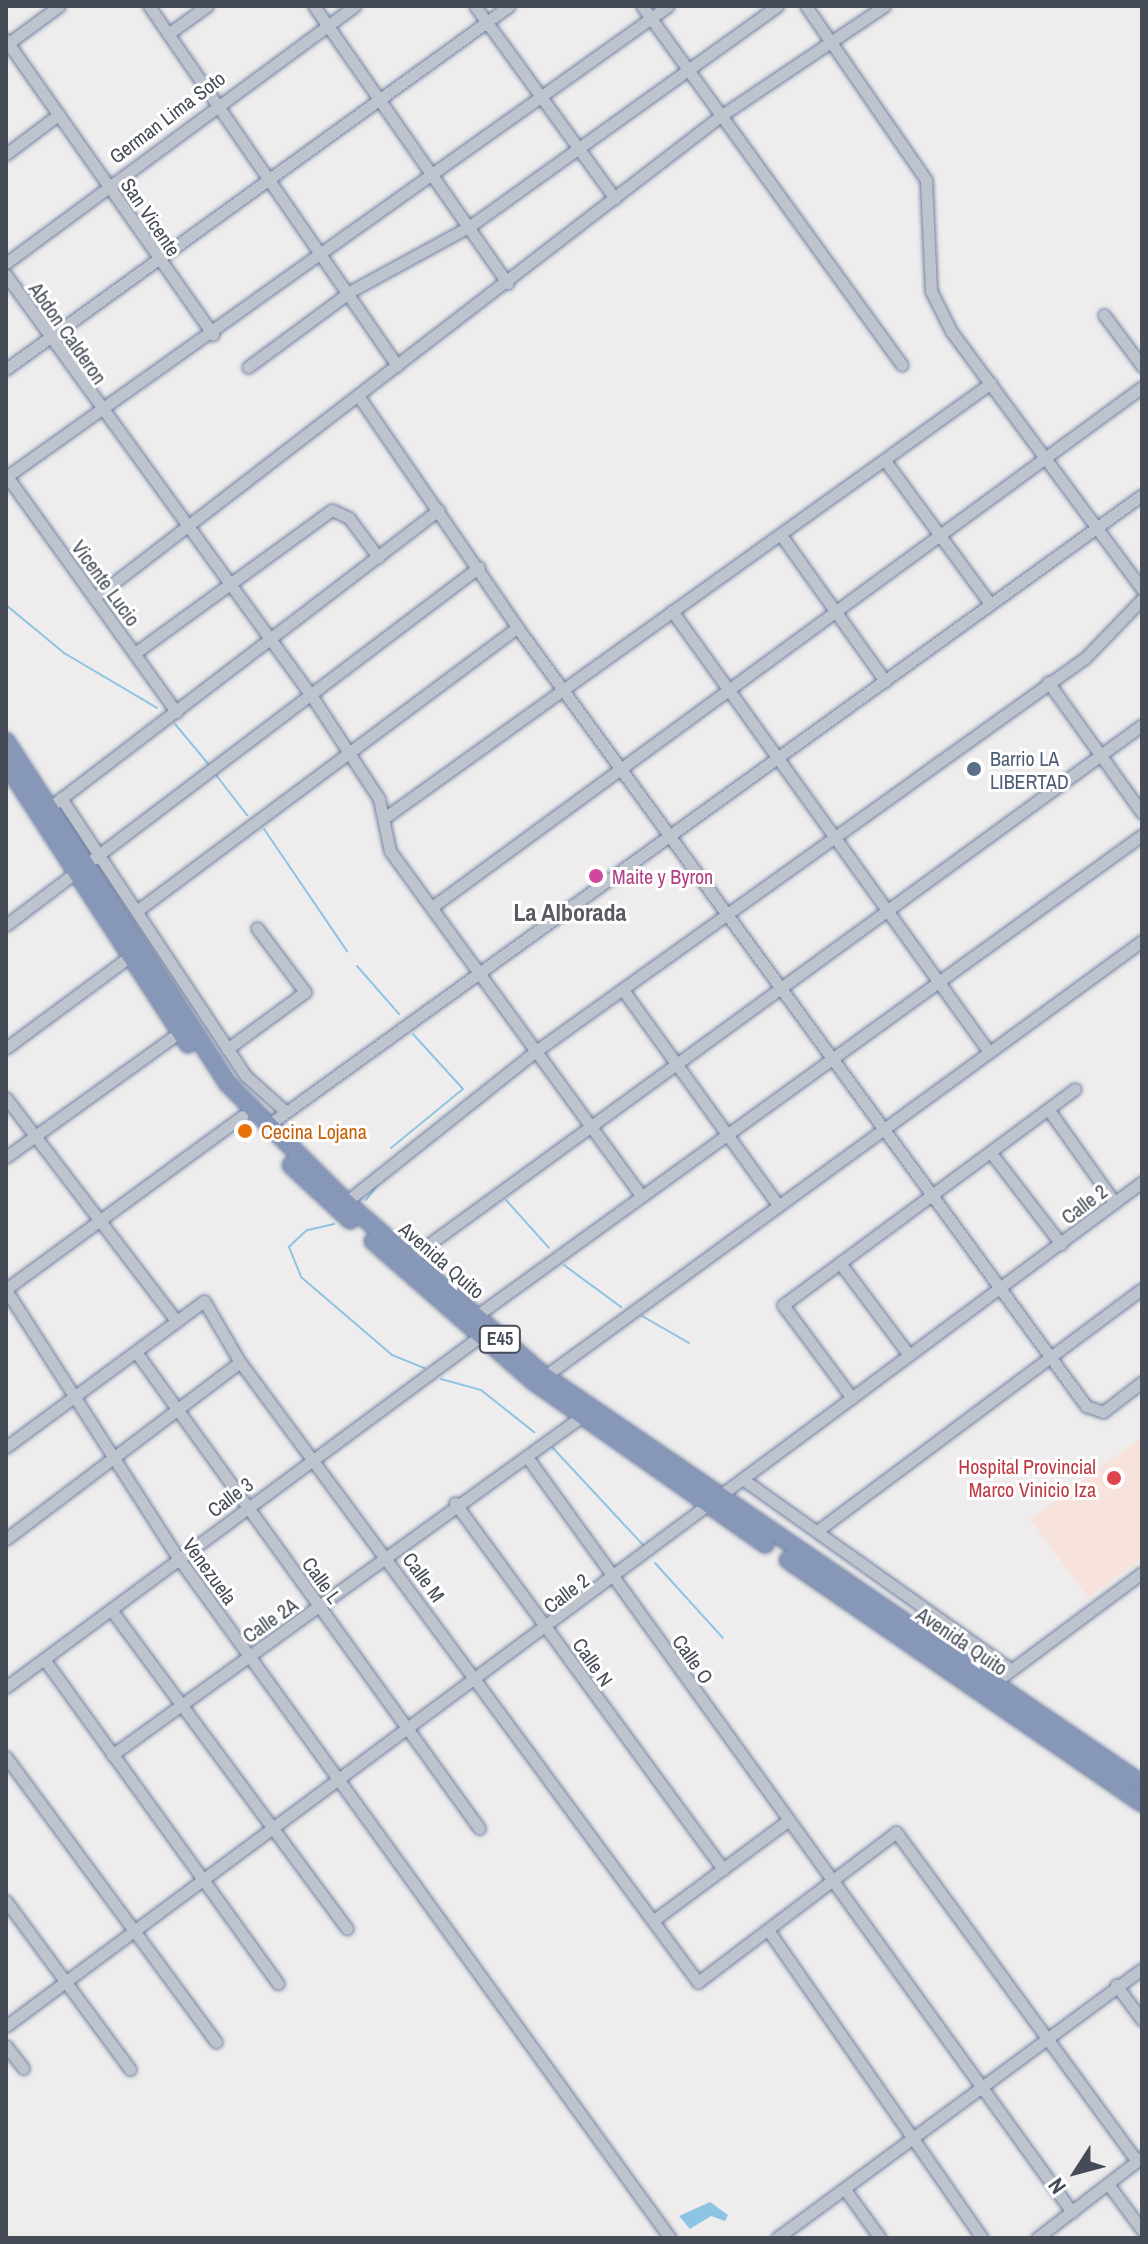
<!DOCTYPE html>
<style>
body{margin:0}
#map{position:relative;width:1148px;height:2244px;overflow:hidden;background:#eeecec;font-family:"Archivo Narrow",sans-serif}
div>[style]{position:absolute}
.medical>*{inset:0;background:#f8e3dc}
.water>*{inset:0;background:#8dc4e3}
.stream>*{height:2px;margin:-1px;padding:0 1px;transform-origin:1px;border-radius:1px;background:#8dc4e3}
.roads{filter:drop-shadow(0 0 2px #7282a3) drop-shadow(0 0 2px #7282a3)}
.minor>*{height:11px;margin:-5.5px;padding:0 5.5px;transform-origin:5.5px;border-radius:5.5px;background:#bec4cd}
.highway>*{height:16px;margin:-8px;padding:0 8px;transform-origin:8px;border-radius:8px;background:#8797b7}
.dots>*{width:22px;height:22px;translate:-50% -50%;box-sizing:border-box;border:4px solid #fff;border-radius:50%}
span{translate:-50% -50%;white-space:nowrap;text-align:center;line-height:1.15;-webkit-text-stroke:6px #fff;paint-order:stroke}
.shield-label span{padding:2px 6px;background:#fff;border:2px solid;border-radius:6px;-webkit-text-stroke-width:0}
.shield-label{font-size:18px;color:#464c57;font-weight:700}
.street-label{font-size:20px;color:#464c57}
.service-label{font-size:20px;color:#4e5e75}
.left{translate:0 -50%;text-align:left}
.hotel-label{font-size:20px;color:#b23c85}
.food-label{font-size:20px;color:#c56008}
.health-label{font-size:20px;color:#be3a42}
.right{translate:-100% -50%;text-align:right}
.quarter-label{font-size:24px;color:#595b60;font-weight:700}
.frame{position:absolute;inset:0;border:8px solid #464c57;pointer-events:none}
.north{position:absolute;left:1036px;top:2132px;width:80px;height:80px;-webkit-text-stroke:6px #fff;paint-order:stroke;rotate:234deg;font-size:22px;font-weight:700;line-height:32px;text-align:center;color:#464c57}
.north::after{content:'';display:block;margin:auto;width:28px;height:36px;background:#464c57;clip-path:polygon(50% 0,100% 100%,50% 72%,0 100%)}
</style>
<div id="map">
<div class="medical">
<div style="clip-path:polygon(1142px 1437px,1142px 1559px,1088px 1598px,1030px 1519px)"></div>
</div>
<div class="water">
<div style="clip-path:polygon(710px 2202px,728px 2215px,725px 2221px,711px 2216px,690px 2229px,679px 2216px)"></div>
</div>
<div class="stream">
<div style="left:6px;top:605px;width:75px;rotate:39.6deg"></div>
<div style="left:64px;top:653px;width:108px;rotate:30.6deg"></div>
<div style="left:175px;top:724px;width:55px;rotate:50.2deg"></div>
<div style="left:216px;top:775px;width:51px;rotate:52.2deg"></div>
<div style="left:264px;top:829px;width:148px;rotate:55.8deg"></div>
<div style="left:357px;top:966px;width:64px;rotate:48.8deg"></div>
<div style="left:391px;top:1148px;width:93px;rotate:-39.3deg"></div>
<div style="left:463px;top:1089px;width:74px;rotate:-132.3deg"></div>
<div style="left:366px;top:1200px;width:24px;rotate:-54deg"></div>
<div style="left:506px;top:1200px;width:64px;rotate:48.1deg"></div>
<div style="left:334px;top:1224px;width:28px;rotate:167deg"></div>
<div style="left:307px;top:1230px;width:25px;rotate:137deg"></div>
<div style="left:289px;top:1247px;width:32px;rotate:68deg"></div>
<div style="left:301px;top:1277px;width:120px;rotate:40.6deg"></div>
<div style="left:392px;top:1355px;width:35px;rotate:22deg"></div>
<div style="left:564px;top:1265px;width:71px;rotate:36.4deg"></div>
<div style="left:642px;top:1316px;width:54px;rotate:29.9deg"></div>
<div style="left:441px;top:1379px;width:41px;rotate:15.4deg"></div>
<div style="left:481px;top:1390px;width:68px;rotate:38.4deg"></div>
<div style="left:552px;top:1447px;width:135px;rotate:47.1deg"></div>
<div style="left:655px;top:1563px;width:101px;rotate:47.8deg"></div>
</div>
<div class="roads">
<div class="minor">
<div style="left:149px;top:6px;width:437px;rotate:55.4deg"></div>
<div style="left:314px;top:6px;width:338px;rotate:55.1deg"></div>
<div style="left:475px;top:6px;width:238px;rotate:54deg"></div>
<div style="left:642px;top:6px;width:443px;rotate:54.1deg"></div>
<div style="left:806px;top:6px;width:211px;rotate:55.4deg"></div>
<div style="left:926px;top:180px;width:111px;rotate:87.4deg"></div>
<div style="left:931px;top:291px;width:45px;rotate:63.4deg"></div>
<div style="left:951px;top:331px;width:321px;rotate:53.5deg"></div>
<div style="left:168px;top:34px;width:48px;rotate:-35.7deg"></div>
<div style="left:6px;top:40px;width:360px;rotate:54.9deg"></div>
<div style="left:6px;top:45px;width:66px;rotate:-36.3deg"></div>
<div style="left:6px;top:154px;width:66px;rotate:-37deg"></div>
<div style="left:6px;top:263px;width:433px;rotate:-36.4deg"></div>
<div style="left:6px;top:275px;width:523px;rotate:54.03deg"></div>
<div style="left:313px;top:698px;width:121px;rotate:56.8deg"></div>
<div style="left:379px;top:799px;width:53px;rotate:78.1deg"></div>
<div style="left:390px;top:851px;width:426px;rotate:53.9deg"></div>
<div style="left:1104px;top:315px;width:64px;rotate:53.3deg"></div>
<div style="left:248px;top:367px;width:128px;rotate:-36.4deg"></div>
<div style="left:351px;top:291px;width:136px;rotate:-28.6deg"></div>
<div style="left:470px;top:226px;width:378px;rotate:-35.6deg"></div>
<div style="left:6px;top:369px;width:620px;rotate:-35.82deg"></div>
<div style="left:359px;top:397px;width:279px;rotate:55.5deg"></div>
<div style="left:517px;top:627px;width:965px;rotate:53.85deg"></div>
<div style="left:1086px;top:1406px;width:18px;rotate:19deg"></div>
<div style="left:1103px;top:1412px;width:49px;rotate:-37.6deg"></div>
<div style="left:886px;top:462px;width:174px;rotate:53.7deg"></div>
<div style="left:6px;top:475px;width:292px;rotate:54.3deg"></div>
<div style="left:6px;top:477px;width:812px;rotate:-35.43deg"></div>
<div style="left:783px;top:538px;width:176px;rotate:54.5deg"></div>
<div style="left:94px;top:598px;width:789px;rotate:-37.58deg"></div>
<div style="left:719px;top:117px;width:199px;rotate:-33.9deg"></div>
<div style="left:672px;top:611px;width:543px;rotate:54.29deg"></div>
<div style="left:135px;top:653px;width:243px;rotate:-36deg"></div>
<div style="left:332px;top:510px;width:19px;rotate:25deg"></div>
<div style="left:349px;top:518px;width:49px;rotate:53.4deg"></div>
<div style="left:1048px;top:682px;width:161px;rotate:54.3deg"></div>
<div style="left:61px;top:798px;width:333px;rotate:56.4deg"></div>
<div style="left:245px;top:1075px;width:55px;rotate:42.1deg"></div>
<div style="left:50px;top:807px;width:489px;rotate:-37.4deg"></div>
<div style="left:387px;top:816px;width:743px;rotate:-35.64deg"></div>
<div style="left:432px;top:907px;width:880px;rotate:-36.22deg"></div>
<div style="left:138px;top:910px;width:473px;rotate:-36.7deg"></div>
<div style="left:6px;top:925px;width:593px;rotate:-37.12deg"></div>
<div style="left:623px;top:990px;width:266px;rotate:54.2deg"></div>
<div style="left:6px;top:1048px;width:153px;rotate:-36.5deg"></div>
<div style="left:227px;top:1049px;width:97px;rotate:-36.2deg"></div>
<div style="left:305px;top:992px;width:80px;rotate:-126.9deg"></div>
<div style="left:6px;top:1098px;width:278px;rotate:52.6deg"></div>
<div style="left:1048px;top:1109px;width:115px;rotate:54.5deg"></div>
<div style="left:267px;top:1126px;width:1079px;rotate:-35.8deg"></div>
<div style="left:991px;top:1153px;width:115px;rotate:52.4deg"></div>
<div style="left:6px;top:1157px;width:214px;rotate:-35.7deg"></div>
<div style="left:346px;top:1202px;width:243px;rotate:-38.5deg"></div>
<div style="left:536px;top:1051px;width:675px;rotate:-35.6deg"></div>
<div style="left:1085px;top:658px;width:82px;rotate:-46deg"></div>
<div style="left:410px;top:1258px;width:905px;rotate:-36.06deg"></div>
<div style="left:840px;top:1263px;width:115px;rotate:53.1deg"></div>
<div style="left:6px;top:1289px;width:293px;rotate:-36.2deg"></div>
<div style="left:6px;top:1290px;width:320px;rotate:57.3deg"></div>
<div style="left:179px;top:1559px;width:838px;rotate:54.13deg"></div>
<div style="left:476px;top:1316px;width:822px;rotate:-35.84deg"></div>
<div style="left:136px;top:1352px;width:587px;rotate:54.22deg"></div>
<div style="left:545px;top:1376px;width:739px;rotate:-36.08deg"></div>
<div style="left:852px;top:1398px;width:116px;rotate:-126.6deg"></div>
<div style="left:783px;top:1305px;width:363px;rotate:-36.5deg"></div>
<div style="left:6px;top:1447px;width:246px;rotate:-36.4deg"></div>
<div style="left:204px;top:1301px;width:71px;rotate:59.5deg"></div>
<div style="left:240px;top:1362px;width:771px;rotate:53.55deg"></div>
<div style="left:698px;top:1982px;width:248px;rotate:-37.1deg"></div>
<div style="left:896px;top:1832px;width:408px;rotate:53.8deg"></div>
<div style="left:527px;top:1457px;width:931px;rotate:54.18deg"></div>
<div style="left:744px;top:1480px;width:326px;rotate:35.4deg"></div>
<div style="left:455px;top:1503px;width:454px;rotate:53.8deg"></div>
<div style="left:817px;top:1531px;width:405px;rotate:-36.7deg"></div>
<div style="left:6px;top:1539px;width:293px;rotate:-37.1deg"></div>
<div style="left:112px;top:1611px;width:395px;rotate:53.5deg"></div>
<div style="left:44px;top:1659px;width:400px;rotate:54.2deg"></div>
<div style="left:991px;top:1685px;width:188px;rotate:-36.6deg"></div>
<div style="left:6px;top:1687px;width:587px;rotate:-36.48deg"></div>
<div style="left:112px;top:1755px;width:578px;rotate:-35.78deg"></div>
<div style="left:6px;top:1757px;width:354px;rotate:53.6deg"></div>
<div style="left:6px;top:1901px;width:209px;rotate:53.6deg"></div>
<div style="left:654px;top:1920px;width:164px;rotate:-36.6deg"></div>
<div style="left:768px;top:1930px;width:375px;rotate:55.2deg"></div>
<div style="left:1116px;top:1985px;width:44px;rotate:53.4deg"></div>
<div style="left:6px;top:2026px;width:1415px;rotate:-36.61deg"></div>
<div style="left:6px;top:2046px;width:28px;rotate:52deg"></div>
<div style="left:1108px;top:2184px;width:57px;rotate:53.5deg"></div>
<div style="left:846px;top:2191px;width:58px;rotate:54.1deg"></div>
<div style="left:777px;top:2238px;width:453px;rotate:-36.4deg"></div>
<div style="left:1037px;top:2238px;width:131px;rotate:-37.6deg"></div>
</div>
<div class="highway">
<div style="left:6px;top:741px;width:407px;rotate:57.1deg"></div>
<div style="left:227px;top:1083px;width:168px;rotate:45deg"></div>
<div style="left:346px;top:1202px;width:264px;rotate:41.2deg"></div>
<div style="left:545px;top:1376px;width:723px;rotate:34.35deg"></div>
<div style="left:6px;top:764px;width:334px;rotate:57deg"></div>
<div style="left:291px;top:1165px;width:81px;rotate:43deg"></div>
<div style="left:373px;top:1241px;width:213px;rotate:41.2deg"></div>
<div style="left:533px;top:1381px;width:284px;rotate:35.1deg"></div>
<div style="left:788px;top:1560px;width:429px;rotate:34.5deg"></div>
</div>
</div>
<div class="dots">
<div style="left:974px;top:769px;background:#5c6f8a"></div>
<div style="left:596px;top:876px;background:#d1479c"></div>
<div style="left:245px;top:1131px;background:#e8710a"></div>
<div style="left:1114px;top:1478px;background:#e0444e"></div>
</div>
<div class="shield-label">
<span style="left:500px;top:1339px">E45</span>
</div>
<div class="street-label">
<span style="left:167px;top:117px;rotate:-37deg">German Lima Soto</span>
<span style="left:151px;top:217px;rotate:56deg">San Vicente</span>
<span style="left:68px;top:333px;rotate:55deg">Abdon Calderon</span>
<span style="left:106px;top:583px;rotate:54deg">Vicente Lucio</span>
<span style="left:1084px;top:1204px;rotate:-37deg">Calle 2</span>
<span style="left:442px;top:1260px;rotate:41deg">Avenida Quito</span>
<span style="left:230px;top:1497px;rotate:-37deg">Calle 3</span>
<span style="left:210px;top:1571px;rotate:54deg">Venezuela</span>
<span style="left:424px;top:1577px;rotate:54deg">Calle M</span>
<span style="left:322px;top:1580px;rotate:54deg">Calle L</span>
<span style="left:566px;top:1593px;rotate:-37deg">Calle 2</span>
<span style="left:270px;top:1620px;rotate:-35deg">Calle 2A</span>
<span style="left:962px;top:1641px;rotate:34deg">Avenida Quito</span>
<span style="left:693px;top:1659px;rotate:55deg">Calle O</span>
<span style="left:593px;top:1662px;rotate:55deg">Calle N</span>
</div>
<div class="service-label">
<span class="left" style="left:990px;top:770px">Barrio LA<br>LIBERTAD</span>
</div>
<div class="hotel-label">
<span class="left" style="left:612px;top:876px">Maite y Byron</span>
</div>
<div class="food-label">
<span class="left" style="left:261px;top:1131px">Cecina Lojana</span>
</div>
<div class="health-label">
<span class="right" style="left:1096px;top:1478px">Hospital Provincial<br>Marco Vinicio Iza</span>
</div>
<div class="quarter-label">
<span style="left:570px;top:913px">La Alborada</span>
</div>
<div class="frame"></div>
<div class="north">N</div>
</div>
